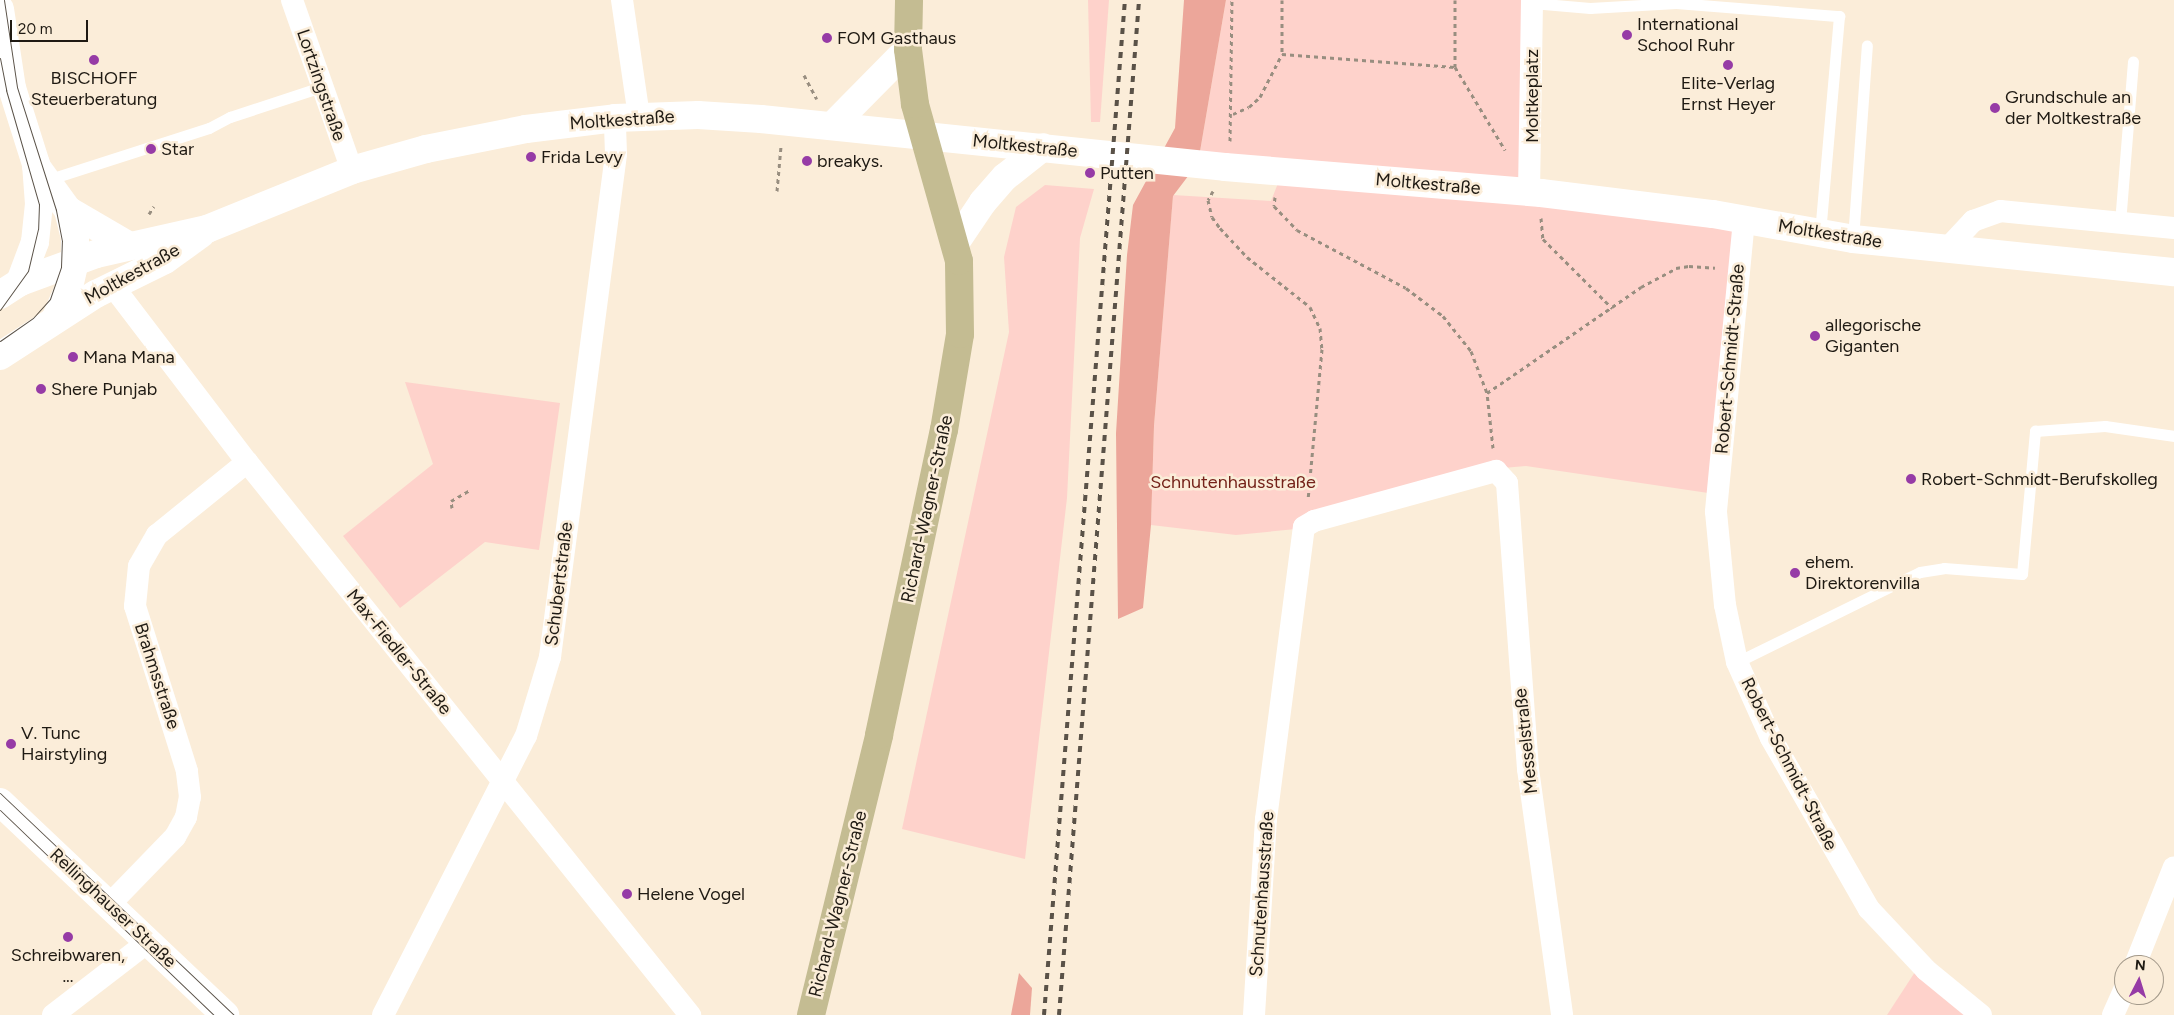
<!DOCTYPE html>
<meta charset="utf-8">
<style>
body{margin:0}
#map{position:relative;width:2174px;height:1015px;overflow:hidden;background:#fbedd9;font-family:Figtree,sans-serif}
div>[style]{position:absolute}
.green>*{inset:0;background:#fed2cb}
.forest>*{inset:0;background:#eca69a}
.path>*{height:3px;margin-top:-1.5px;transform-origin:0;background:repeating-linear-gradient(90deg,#988e80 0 4px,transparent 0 8px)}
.lane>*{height:11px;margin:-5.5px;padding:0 5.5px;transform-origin:5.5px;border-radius:5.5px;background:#fff}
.street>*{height:22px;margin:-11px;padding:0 11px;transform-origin:11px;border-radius:11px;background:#fff}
.secondary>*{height:28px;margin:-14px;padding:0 14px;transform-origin:14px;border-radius:14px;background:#fff}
.primary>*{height:28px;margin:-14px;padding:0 14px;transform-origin:14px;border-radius:14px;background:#c4bc92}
.tram>*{height:1px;margin:-0.5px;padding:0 0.5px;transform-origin:0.5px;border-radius:0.5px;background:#5a5248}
.rail>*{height:4px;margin-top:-2px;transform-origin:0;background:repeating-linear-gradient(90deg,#5a5248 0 6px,transparent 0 12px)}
.dots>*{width:14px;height:14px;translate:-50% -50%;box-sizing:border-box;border:2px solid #fbedd9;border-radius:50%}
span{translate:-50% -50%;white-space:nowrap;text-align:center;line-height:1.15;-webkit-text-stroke:5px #fbedd9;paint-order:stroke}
.poi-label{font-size:18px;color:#1f1a13}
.left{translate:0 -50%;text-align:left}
.street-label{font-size:18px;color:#1f1a13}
.park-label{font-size:18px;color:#75231a}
.north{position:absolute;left:2114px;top:955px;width:50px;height:50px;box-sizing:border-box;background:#fbedd9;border:1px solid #a3998a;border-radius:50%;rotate:5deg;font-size:14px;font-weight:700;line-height:20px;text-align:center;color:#1f1a13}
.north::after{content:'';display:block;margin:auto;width:18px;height:22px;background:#963ba6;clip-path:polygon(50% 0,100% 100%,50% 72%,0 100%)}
.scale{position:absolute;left:10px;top:20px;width:78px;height:22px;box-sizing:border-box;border:2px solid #1f1a13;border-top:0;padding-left:6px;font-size:15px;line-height:18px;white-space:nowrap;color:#1f1a13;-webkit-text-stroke:4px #fbedd9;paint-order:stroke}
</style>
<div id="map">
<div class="green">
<div style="clip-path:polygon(1088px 0,1109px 0,1100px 122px,1091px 122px)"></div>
<div style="clip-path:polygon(1226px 0,1526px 0,1528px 191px,1198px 163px)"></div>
<div style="clip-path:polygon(1282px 173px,1742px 222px,1715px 494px,1526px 466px,1491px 469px,1296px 529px,1236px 535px,1151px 525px,1154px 426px,1173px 195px,1271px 201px)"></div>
<div style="clip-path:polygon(1045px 185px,1094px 189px,1080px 238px,1067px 498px,1025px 859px,902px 829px,1009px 332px,1004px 257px,1016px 207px)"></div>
<div style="clip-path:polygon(405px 382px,560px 403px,539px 550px,485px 542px,400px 608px,343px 536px,433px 464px)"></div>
<div style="clip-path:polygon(1915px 972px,1966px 1015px,1887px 1015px)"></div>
</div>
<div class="forest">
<div style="clip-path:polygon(1184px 0,1226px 0,1198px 163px,1173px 196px,1154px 426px,1151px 525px,1143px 608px,1118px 619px,1116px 433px,1127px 255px,1133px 205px,1175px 128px)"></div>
<div style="clip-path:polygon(1019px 973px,1032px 988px,1030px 1015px,1011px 1015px)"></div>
</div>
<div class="path">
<div style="left:1282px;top:0;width:54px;rotate:90deg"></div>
<div style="left:1455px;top:0;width:67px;rotate:90deg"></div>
<div style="left:804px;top:75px;width:27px;rotate:62deg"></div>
<div style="left:1233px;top:114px;width:17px;rotate:-24deg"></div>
<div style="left:1249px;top:107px;width:15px;rotate:-42deg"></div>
<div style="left:1260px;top:97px;width:48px;rotate:-62.9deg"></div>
<div style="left:1282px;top:54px;width:173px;rotate:4.3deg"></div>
<div style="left:1455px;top:67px;width:97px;rotate:58.9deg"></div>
<div style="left:1230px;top:141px;width:141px;rotate:-89.2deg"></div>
<div style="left:777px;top:191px;width:45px;rotate:-84.9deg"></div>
<div style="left:1213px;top:191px;width:10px;rotate:119deg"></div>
<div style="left:1208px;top:200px;width:17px;rotate:77deg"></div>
<div style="left:1212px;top:217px;width:14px;rotate:54deg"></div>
<div style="left:1220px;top:228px;width:40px;rotate:47deg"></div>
<div style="left:1247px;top:257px;width:80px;rotate:38.4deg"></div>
<div style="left:1310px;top:307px;width:23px;rotate:65deg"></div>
<div style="left:1320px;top:328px;width:21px;rotate:85deg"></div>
<div style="left:1322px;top:349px;width:151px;rotate:95.3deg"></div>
<div style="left:1275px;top:197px;width:9px;rotate:96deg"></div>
<div style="left:1274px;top:206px;width:33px;rotate:46deg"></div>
<div style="left:1297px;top:230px;width:123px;rotate:28deg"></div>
<div style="left:1406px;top:288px;width:46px;rotate:37.1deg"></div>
<div style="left:1443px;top:316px;width:45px;rotate:51.3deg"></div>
<div style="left:1471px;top:351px;width:45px;rotate:69.1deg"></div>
<div style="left:149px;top:214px;width:9px;rotate:-58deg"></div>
<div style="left:1541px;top:218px;width:21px;rotate:85deg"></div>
<div style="left:1543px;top:239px;width:98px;rotate:45deg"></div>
<div style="left:1493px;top:448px;width:55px;rotate:-96.2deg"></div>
<div style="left:1487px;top:393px;width:187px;rotate:-34.5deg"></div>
<div style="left:1641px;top:287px;width:40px;rotate:-28deg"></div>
<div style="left:1676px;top:268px;width:13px;rotate:-9deg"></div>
<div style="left:1689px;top:266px;width:26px;rotate:4deg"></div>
<div style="left:452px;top:508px;width:7px;rotate:-98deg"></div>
<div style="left:451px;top:501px;width:22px;rotate:-30deg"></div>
</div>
<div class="lane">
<div style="left:1532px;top:3px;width:58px;rotate:4.9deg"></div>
<div style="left:1590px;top:8px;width:86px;rotate:-3.3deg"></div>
<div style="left:1676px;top:3px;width:164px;rotate:4.6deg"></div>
<div style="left:1839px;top:16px;width:218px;rotate:95deg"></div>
<div style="left:47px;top:180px;width:170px;rotate:-17.8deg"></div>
<div style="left:209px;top:128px;width:24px;rotate:-28deg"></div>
<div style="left:230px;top:117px;width:96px;rotate:-18.2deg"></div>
<div style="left:2120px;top:223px;width:162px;rotate:-85.4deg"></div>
<div style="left:1853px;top:239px;width:194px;rotate:-85.9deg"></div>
<div style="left:1737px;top:662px;width:204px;rotate:-26.2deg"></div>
<div style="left:1920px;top:572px;width:24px;rotate:-9deg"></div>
<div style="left:1944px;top:568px;width:78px;rotate:4.4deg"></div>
<div style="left:2022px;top:574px;width:144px;rotate:-84.8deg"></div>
<div style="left:2035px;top:431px;width:70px;rotate:-4.1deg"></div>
<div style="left:2105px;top:426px;width:70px;rotate:8.2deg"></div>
</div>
<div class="street">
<div style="left:292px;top:0;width:180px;rotate:70.6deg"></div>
<div style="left:622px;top:0;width:117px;rotate:81.7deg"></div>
<div style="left:1529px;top:192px;width:192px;rotate:-89.1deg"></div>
<div style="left:1744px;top:220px;width:293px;rotate:95.5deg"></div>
<div style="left:1716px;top:512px;width:93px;rotate:84.5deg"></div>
<div style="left:1725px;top:605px;width:58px;rotate:78.1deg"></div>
<div style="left:1737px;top:662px;width:83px;rotate:65.9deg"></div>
<div style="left:1771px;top:738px;width:197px;rotate:60.2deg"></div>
<div style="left:1869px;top:909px;width:83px;rotate:46.9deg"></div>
<div style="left:1926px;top:970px;width:71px;rotate:39.3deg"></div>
<div style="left:1946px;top:250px;width:40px;rotate:-47deg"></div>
<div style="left:1973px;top:221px;width:29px;rotate:-20deg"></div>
<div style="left:2000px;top:211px;width:175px;rotate:5.6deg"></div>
<div style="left:112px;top:285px;width:223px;rotate:52.7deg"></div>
<div style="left:247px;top:462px;width:709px;rotate:51.3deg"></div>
<div style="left:109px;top:905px;width:95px;rotate:-45.9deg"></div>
<div style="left:175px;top:837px;width:23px;rotate:-61deg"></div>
<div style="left:186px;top:817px;width:20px;rotate:-79deg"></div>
<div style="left:190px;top:797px;width:26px;rotate:-97deg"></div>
<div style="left:187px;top:771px;width:173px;rotate:-107.5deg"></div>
<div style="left:135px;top:606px;width:40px;rotate:-84.3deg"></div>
<div style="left:139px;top:566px;width:36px;rotate:-60deg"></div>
<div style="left:157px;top:535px;width:116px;rotate:-39deg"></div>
<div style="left:2135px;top:965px;width:105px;rotate:-68.3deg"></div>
<div style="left:53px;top:1015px;width:121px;rotate:-37.6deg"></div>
<div style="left:383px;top:1015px;width:314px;rotate:-62.9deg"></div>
<div style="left:526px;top:736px;width:83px;rotate:-73.1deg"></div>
<div style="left:550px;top:657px;width:507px;rotate:-82.52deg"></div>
<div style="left:616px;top:154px;width:36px;rotate:-92deg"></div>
<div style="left:1254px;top:1015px;width:196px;rotate:-86.5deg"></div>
<div style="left:1266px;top:819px;width:294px;rotate:-82.6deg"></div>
<div style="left:1304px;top:527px;width:12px;rotate:-31deg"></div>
<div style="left:1314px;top:521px;width:189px;rotate:-15.4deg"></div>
<div style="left:1496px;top:471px;width:16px;rotate:47deg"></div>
<div style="left:1507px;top:483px;width:287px;rotate:85.8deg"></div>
<div style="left:1528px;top:769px;width:248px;rotate:82.1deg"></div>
<div style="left:2113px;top:1015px;width:27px;rotate:-66deg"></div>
</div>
<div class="secondary">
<div style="left:0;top:9px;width:80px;rotate:81.4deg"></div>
<div style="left:12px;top:88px;width:80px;rotate:72.5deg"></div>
<div style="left:36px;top:164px;width:40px;rotate:85.7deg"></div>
<div style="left:39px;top:204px;width:38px;rotate:96deg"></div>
<div style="left:35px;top:242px;width:43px;rotate:110.6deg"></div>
<div style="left:832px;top:126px;width:108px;rotate:-45.4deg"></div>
<div style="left:36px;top:166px;width:54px;rotate:54deg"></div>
<div style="left:68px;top:210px;width:29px;rotate:76deg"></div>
<div style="left:75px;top:238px;width:23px;rotate:90deg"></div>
<div style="left:75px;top:261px;width:28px;rotate:103deg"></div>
<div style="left:69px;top:288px;width:32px;rotate:114deg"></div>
<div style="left:68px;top:210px;width:69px;rotate:30.3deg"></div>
<div style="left:956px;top:242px;width:48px;rotate:-56deg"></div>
<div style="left:983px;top:202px;width:33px;rotate:-49deg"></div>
<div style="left:1005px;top:177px;width:48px;rotate:-38.3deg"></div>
<div style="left:0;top:295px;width:24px;rotate:-33deg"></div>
<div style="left:20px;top:282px;width:81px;rotate:-20.2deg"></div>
<div style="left:96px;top:254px;width:114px;rotate:-12.7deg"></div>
<div style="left:207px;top:229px;width:157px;rotate:-22.1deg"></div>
<div style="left:352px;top:170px;width:77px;rotate:-15.8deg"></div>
<div style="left:426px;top:149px;width:102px;rotate:-11.3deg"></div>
<div style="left:526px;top:129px;width:90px;rotate:-7deg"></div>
<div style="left:615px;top:118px;width:83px;rotate:-2.1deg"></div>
<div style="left:698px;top:115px;width:63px;rotate:3.6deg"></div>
<div style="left:761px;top:119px;width:466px;rotate:5.9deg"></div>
<div style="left:1225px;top:167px;width:317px;rotate:4.7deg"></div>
<div style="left:1541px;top:193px;width:173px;rotate:7deg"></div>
<div style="left:1713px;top:214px;width:142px;rotate:10.1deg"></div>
<div style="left:1853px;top:239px;width:323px;rotate:5.9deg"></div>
<div style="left:0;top:356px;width:114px;rotate:-32.9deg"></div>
<div style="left:96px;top:294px;width:77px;rotate:-26.2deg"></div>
<div style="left:165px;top:260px;width:44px;rotate:-35.8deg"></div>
<div style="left:0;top:802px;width:310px;rotate:43.4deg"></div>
</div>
<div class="primary">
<div style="left:811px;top:1015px;width:288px;rotate:-76.3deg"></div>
<div style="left:879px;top:735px;width:312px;rotate:-78deg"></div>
<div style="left:944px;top:430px;width:97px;rotate:-80.5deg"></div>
<div style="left:960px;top:334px;width:73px;rotate:-90.8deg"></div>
<div style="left:959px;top:261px;width:163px;rotate:-105.7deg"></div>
<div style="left:915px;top:104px;width:55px;rotate:-97.3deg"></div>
<div style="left:908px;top:49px;width:49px;rotate:-88.8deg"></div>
</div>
<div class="tram">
<div style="left:0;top:58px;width:33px;rotate:79deg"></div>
<div style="left:6px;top:90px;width:119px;rotate:73.9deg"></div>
<div style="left:39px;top:204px;width:25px;rotate:92deg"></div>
<div style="left:38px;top:229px;width:43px;rotate:103.4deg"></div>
<div style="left:28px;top:271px;width:48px;rotate:125.7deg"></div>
<div style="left:0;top:341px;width:40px;rotate:-34.9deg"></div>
<div style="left:33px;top:318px;width:25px;rotate:-48deg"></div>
<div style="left:50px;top:299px;width:34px;rotate:-71deg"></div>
<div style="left:61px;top:267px;width:26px;rotate:-88deg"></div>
<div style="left:62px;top:241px;width:32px;rotate:-101deg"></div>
<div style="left:56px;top:210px;width:129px;rotate:-107.6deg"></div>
<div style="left:17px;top:87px;width:88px;rotate:-98.5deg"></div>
<div style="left:0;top:793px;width:323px;rotate:43.5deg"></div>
<div style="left:0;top:810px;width:296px;rotate:43.8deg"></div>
</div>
<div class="rail">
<div style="left:1044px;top:1015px;width:1018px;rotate:-85.44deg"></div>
<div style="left:1059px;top:1015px;width:1018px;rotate:-85.49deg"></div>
</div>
<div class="dots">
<div style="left:1627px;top:35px;background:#963ba6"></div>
<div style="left:827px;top:38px;background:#963ba6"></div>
<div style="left:94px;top:60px;background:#963ba6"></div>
<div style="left:1728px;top:65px;background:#963ba6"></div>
<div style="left:1995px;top:108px;background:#963ba6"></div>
<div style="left:151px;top:149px;background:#963ba6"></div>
<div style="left:531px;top:157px;background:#963ba6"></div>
<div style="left:807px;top:161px;background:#963ba6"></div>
<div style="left:1090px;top:173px;background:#963ba6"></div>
<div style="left:1815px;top:336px;background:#963ba6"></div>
<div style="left:73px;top:357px;background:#963ba6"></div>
<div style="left:41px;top:389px;background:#963ba6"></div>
<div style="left:1911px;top:479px;background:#963ba6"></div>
<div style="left:1795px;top:573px;background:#963ba6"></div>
<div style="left:11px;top:744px;background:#963ba6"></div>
<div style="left:627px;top:894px;background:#963ba6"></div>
<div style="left:68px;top:937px;background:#963ba6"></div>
</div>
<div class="poi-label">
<span class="left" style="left:1637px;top:35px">International<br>School Ruhr</span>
<span class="left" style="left:837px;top:38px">FOM Gasthaus</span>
<span style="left:94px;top:89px">BISCHOFF<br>Steuerberatung</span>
<span style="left:1728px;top:94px">Elite-Verlag<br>Ernst Heyer</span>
<span class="left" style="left:2005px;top:108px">Grundschule an<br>der Moltkestraße</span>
<span class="left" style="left:161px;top:149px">Star</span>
<span class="left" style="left:541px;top:157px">Frida Levy</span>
<span class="left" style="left:817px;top:161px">breakys.</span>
<span class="left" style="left:1100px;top:173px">Putten</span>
<span class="left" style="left:1825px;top:336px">allegorische<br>Giganten</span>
<span class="left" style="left:83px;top:357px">Mana Mana</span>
<span class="left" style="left:51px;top:389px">Shere Punjab</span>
<span class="left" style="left:1921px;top:479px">Robert-Schmidt-Berufskolleg</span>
<span class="left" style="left:1805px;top:573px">ehem.<br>Direktorenvilla</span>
<span class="left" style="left:21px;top:744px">V. Tunc<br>Hairstyling</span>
<span class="left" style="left:637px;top:894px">Helene Vogel</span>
<span style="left:68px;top:966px">Schreibwaren,<br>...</span>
</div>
<div class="street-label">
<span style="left:321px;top:85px;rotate:71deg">Lortzingstraße</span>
<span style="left:1532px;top:96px;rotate:-90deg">Moltkeplatz</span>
<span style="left:622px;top:120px;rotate:-4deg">Moltkestraße</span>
<span style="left:1025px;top:146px;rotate:6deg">Moltkestraße</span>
<span style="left:1428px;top:184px;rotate:5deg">Moltkestraße</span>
<span style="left:1830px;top:234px;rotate:9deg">Moltkestraße</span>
<span style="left:132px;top:274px;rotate:-29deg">Moltkestraße</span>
<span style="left:1730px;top:359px;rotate:-85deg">Robert-Schmidt-Straße</span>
<span style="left:927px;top:509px;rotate:-78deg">Richard-Wagner-Straße</span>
<span style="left:559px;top:584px;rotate:-83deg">Schubertstraße</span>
<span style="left:399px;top:652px;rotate:51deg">Max-Fiedler-Straße</span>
<span style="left:157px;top:676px;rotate:72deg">Brahmsstraße</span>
<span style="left:1526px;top:741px;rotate:-96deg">Messelstraße</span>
<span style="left:1789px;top:764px;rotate:63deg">Robert-Schmidt-Straße</span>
<span style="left:1262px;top:894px;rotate:-86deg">Schnutenhausstraße</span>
<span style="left:838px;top:904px;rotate:-76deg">Richard-Wagner-Straße</span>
<span style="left:113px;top:908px;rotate:43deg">Rellinghauser Straße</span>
</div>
<div class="park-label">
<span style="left:1233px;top:482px">Schnutenhausstraße</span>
</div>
<div class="north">N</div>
<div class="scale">20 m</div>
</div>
